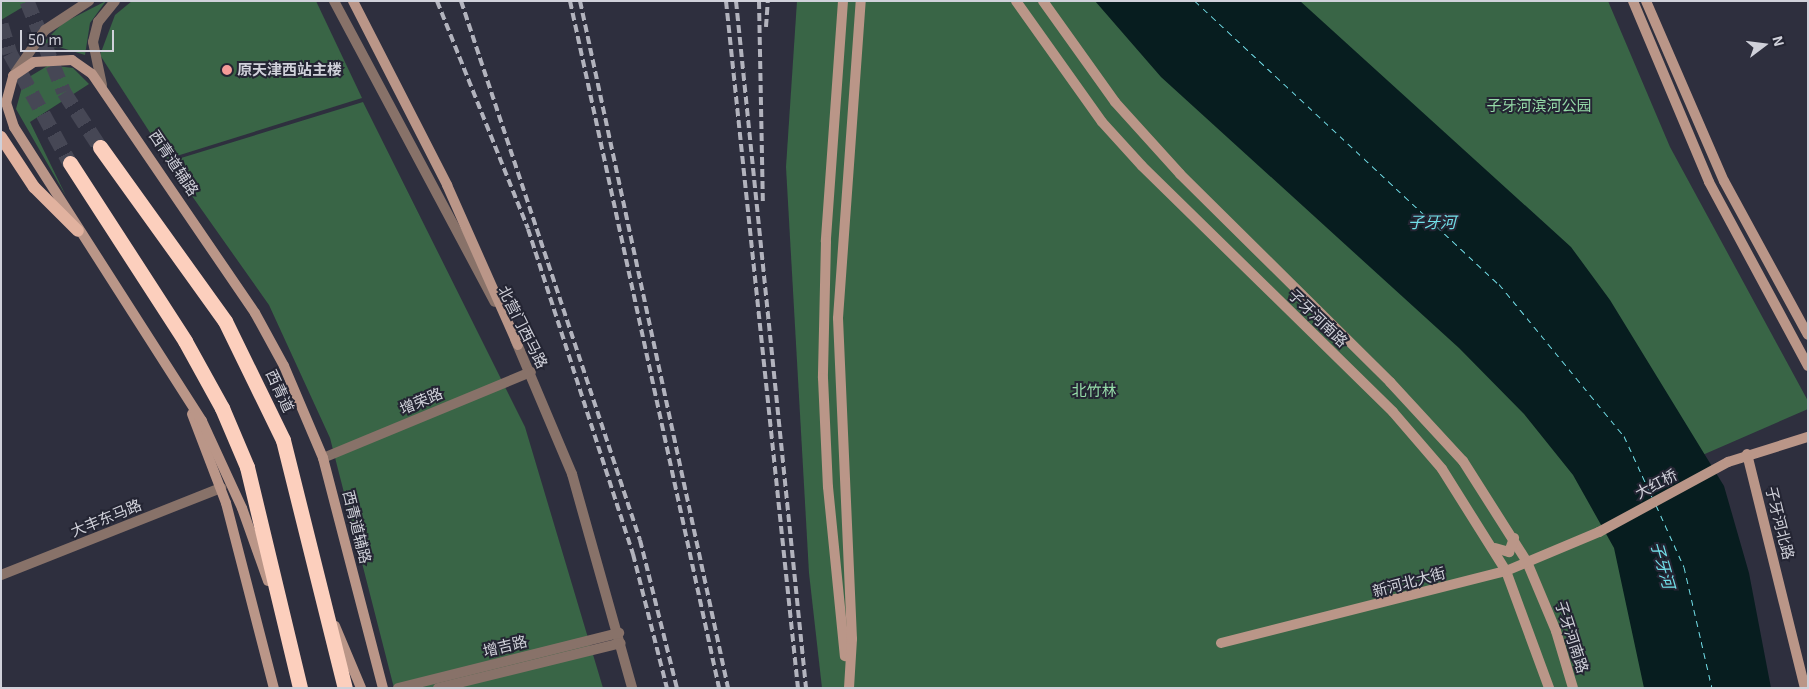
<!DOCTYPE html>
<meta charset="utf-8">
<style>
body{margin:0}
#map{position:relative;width:1809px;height:689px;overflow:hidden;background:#2e2f3e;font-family:"Exo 2","Noto Sans SC",sans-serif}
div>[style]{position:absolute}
.green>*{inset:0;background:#396546}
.water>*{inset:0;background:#071d1f}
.ferry>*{height:1px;margin-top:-0.5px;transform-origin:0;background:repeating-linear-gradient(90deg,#72dfe9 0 6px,transparent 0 11px)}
.highway-tunnel>*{height:15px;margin-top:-7.5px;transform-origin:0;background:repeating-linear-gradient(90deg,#464755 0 15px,transparent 0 23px)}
.street>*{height:10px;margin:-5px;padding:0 5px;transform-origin:5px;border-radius:5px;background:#887269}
.secondary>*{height:10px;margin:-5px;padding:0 5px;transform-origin:5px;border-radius:5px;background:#ba9688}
.primary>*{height:12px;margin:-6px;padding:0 6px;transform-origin:6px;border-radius:6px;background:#e1b29f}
.highway>*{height:15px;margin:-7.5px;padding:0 7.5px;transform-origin:7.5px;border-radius:7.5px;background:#fccfbd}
.rail>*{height:4px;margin-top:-2px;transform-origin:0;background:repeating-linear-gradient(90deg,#b2b3bd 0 8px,transparent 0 12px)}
.secondary-bridge>*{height:10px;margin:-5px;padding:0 5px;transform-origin:5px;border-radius:5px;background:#ba9688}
.dots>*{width:14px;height:14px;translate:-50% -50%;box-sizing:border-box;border:2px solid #242533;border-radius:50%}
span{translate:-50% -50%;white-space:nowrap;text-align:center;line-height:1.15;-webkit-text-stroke:4px #242533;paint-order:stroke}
.poi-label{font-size:15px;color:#d0d1da;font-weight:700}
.left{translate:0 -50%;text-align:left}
.park-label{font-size:15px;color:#95dba8}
.street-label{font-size:15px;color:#d0d1da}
.water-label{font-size:16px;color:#72dfe9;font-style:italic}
.frame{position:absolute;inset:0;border:2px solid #d0d1da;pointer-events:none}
.north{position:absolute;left:1739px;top:20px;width:50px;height:50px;-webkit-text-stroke:4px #242533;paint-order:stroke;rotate:75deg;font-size:14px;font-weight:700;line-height:20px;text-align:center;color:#d0d1da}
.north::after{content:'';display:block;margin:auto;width:18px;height:22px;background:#d0d1da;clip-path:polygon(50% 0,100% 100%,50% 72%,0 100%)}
.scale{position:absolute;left:20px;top:30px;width:94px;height:22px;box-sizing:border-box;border:2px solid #d0d1da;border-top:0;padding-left:6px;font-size:15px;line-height:18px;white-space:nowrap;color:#d0d1da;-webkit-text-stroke:4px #242533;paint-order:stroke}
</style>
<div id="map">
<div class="green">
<div style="clip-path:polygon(1px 1px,33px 1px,1px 20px)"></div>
<div style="clip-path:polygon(106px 1px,90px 23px,85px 55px,59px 47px,37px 49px,63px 23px)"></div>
<div style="clip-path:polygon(132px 1px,316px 1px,362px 98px,167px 159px,100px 55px,115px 15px)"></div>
<div style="clip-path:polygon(797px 1px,1130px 1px,1521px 388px,1625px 552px,1655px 688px,822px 688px,809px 573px,786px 167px)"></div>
<div style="clip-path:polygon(1269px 1px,1608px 1px,1670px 147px,1808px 401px,1808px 409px,1691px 460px)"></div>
<div style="clip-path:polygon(49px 65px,73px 68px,89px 84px,30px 122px,66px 196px,16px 109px,24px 80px)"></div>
<div style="clip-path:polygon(363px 102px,525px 427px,603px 688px,394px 688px,330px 438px,269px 305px,168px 162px)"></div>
</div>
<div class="water">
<div style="clip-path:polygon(1095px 1px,1300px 1px,1571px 247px,1610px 300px,1724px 486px,1749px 573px,1771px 688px,1644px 688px,1614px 548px,1573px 475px,1524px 414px,1459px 348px,1161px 77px)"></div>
</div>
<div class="ferry">
<div style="left:1195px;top:1px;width:415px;rotate:43deg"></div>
<div style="left:1499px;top:284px;width:197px;rotate:50.6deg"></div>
<div style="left:1624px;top:436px;width:67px;rotate:65.3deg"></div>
<div style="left:1656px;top:505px;width:68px;rotate:65.7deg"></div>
<div style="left:1684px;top:567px;width:124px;rotate:77deg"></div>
</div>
<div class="highway-tunnel">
<div style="left:27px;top:1px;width:98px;rotate:67.9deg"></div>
<div style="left:64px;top:92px;width:66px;rotate:56.8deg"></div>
<div style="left:1px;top:24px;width:30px;rotate:73deg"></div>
<div style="left:10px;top:53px;width:125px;rotate:61.4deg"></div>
</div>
<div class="street">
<div style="left:334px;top:1px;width:341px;rotate:61.9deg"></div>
<div style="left:13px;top:76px;width:56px;rotate:-55.2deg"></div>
<div style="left:45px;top:30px;width:53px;rotate:-33.4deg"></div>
<div style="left:102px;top:85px;width:44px;rotate:-101.8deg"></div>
<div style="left:93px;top:42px;width:21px;rotate:-76deg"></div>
<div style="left:98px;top:22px;width:27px;rotate:-51deg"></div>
<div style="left:515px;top:339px;width:147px;rotate:67.1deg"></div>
<div style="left:572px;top:474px;width:222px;rotate:74.3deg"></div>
<div style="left:323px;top:458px;width:225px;rotate:-22.5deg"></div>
<div style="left:1px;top:575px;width:237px;rotate:-21.6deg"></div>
<div style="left:398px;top:688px;width:228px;rotate:-14deg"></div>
<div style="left:438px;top:688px;width:188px;rotate:-13.8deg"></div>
</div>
<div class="secondary">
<div style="left:1016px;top:1px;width:148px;rotate:54.6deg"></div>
<div style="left:1102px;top:122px;width:59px;rotate:47.7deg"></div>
<div style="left:1142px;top:166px;width:351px;rotate:44.4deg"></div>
<div style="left:1393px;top:412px;width:75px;rotate:49.3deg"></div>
<div style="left:1442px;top:469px;width:120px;rotate:57.9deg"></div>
<div style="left:1506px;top:571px;width:125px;rotate:69.8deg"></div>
<div style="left:1043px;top:1px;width:124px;rotate:54.5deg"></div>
<div style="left:1115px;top:102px;width:97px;rotate:47.9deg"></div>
<div style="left:1180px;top:174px;width:296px;rotate:44.7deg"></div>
<div style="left:1390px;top:382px;width:108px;rotate:47.3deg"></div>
<div style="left:1463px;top:461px;width:120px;rotate:57.6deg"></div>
<div style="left:1527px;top:562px;width:75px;rotate:67.2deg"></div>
<div style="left:1556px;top:631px;width:59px;rotate:73.4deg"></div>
<div style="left:1633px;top:1px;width:196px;rotate:67.2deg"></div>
<div style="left:1709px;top:182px;width:209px;rotate:61.7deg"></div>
<div style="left:1646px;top:1px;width:196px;rotate:66.6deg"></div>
<div style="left:1724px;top:181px;width:175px;rotate:61.4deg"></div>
<div style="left:447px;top:185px;width:175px;rotate:66.1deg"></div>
<div style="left:192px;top:414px;width:95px;rotate:69.1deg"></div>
<div style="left:226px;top:503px;width:191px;rotate:75.5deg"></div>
<div style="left:1747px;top:454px;width:241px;rotate:76.1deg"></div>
<div style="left:1495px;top:548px;width:15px;rotate:16deg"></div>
<div style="left:1509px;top:552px;width:15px;rotate:-70deg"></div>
<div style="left:268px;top:581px;width:77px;rotate:-109.6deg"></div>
<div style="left:242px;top:508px;width:96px;rotate:-114.7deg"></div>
<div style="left:202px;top:421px;width:349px;rotate:-122.6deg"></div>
<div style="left:14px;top:127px;width:25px;rotate:-108deg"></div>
<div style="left:6px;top:103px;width:28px;rotate:-75deg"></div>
<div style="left:13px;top:76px;width:25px;rotate:-34deg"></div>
<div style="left:34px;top:62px;width:38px;rotate:-3deg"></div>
<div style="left:72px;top:60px;width:24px;rotate:35deg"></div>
<div style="left:92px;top:74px;width:289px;rotate:55.7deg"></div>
<div style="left:255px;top:313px;width:60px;rotate:61.3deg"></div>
<div style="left:284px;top:366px;width:100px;rotate:67deg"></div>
<div style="left:323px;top:458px;width:238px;rotate:75.4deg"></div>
<div style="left:335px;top:626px;width:67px;rotate:67.2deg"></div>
<div style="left:1221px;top:643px;width:294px;rotate:-14.2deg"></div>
<div style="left:1506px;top:571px;width:101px;rotate:-22.8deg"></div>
<div style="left:1599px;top:532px;width:147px;rotate:-28.5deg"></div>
<div style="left:1728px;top:462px;width:84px;rotate:-17.4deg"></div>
</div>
<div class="primary">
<div style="left:1px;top:137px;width:60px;rotate:56.6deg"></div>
<div style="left:34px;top:187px;width:62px;rotate:45deg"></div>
</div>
<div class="highway">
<div style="left:100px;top:147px;width:214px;rotate:54.3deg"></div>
<div style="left:225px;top:321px;width:132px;rotate:64deg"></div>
<div style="left:283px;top:440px;width:256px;rotate:76deg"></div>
<div style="left:70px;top:163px;width:212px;rotate:57.1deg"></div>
<div style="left:185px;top:341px;width:77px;rotate:61.1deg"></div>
<div style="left:222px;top:408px;width:64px;rotate:67deg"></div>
<div style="left:247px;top:467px;width:227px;rotate:76.5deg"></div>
</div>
<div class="rail">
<div style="left:437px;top:1px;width:245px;rotate:68.2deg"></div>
<div style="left:528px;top:229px;width:342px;rotate:72.1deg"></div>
<div style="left:633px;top:554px;width:138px;rotate:75.8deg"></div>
<div style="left:461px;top:1px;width:568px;rotate:71.63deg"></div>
<div style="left:640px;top:540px;width:153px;rotate:76deg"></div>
<div style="left:570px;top:1px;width:703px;rotate:77.76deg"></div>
<div style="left:580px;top:1px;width:703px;rotate:77.84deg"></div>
<div style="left:726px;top:1px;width:691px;rotate:84.02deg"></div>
<div style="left:736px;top:1px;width:691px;rotate:84.18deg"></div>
<div style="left:759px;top:1px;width:202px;rotate:88.9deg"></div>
<div style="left:766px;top:27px;width:26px;rotate:-86deg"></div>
</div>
<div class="secondary-bridge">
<div style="left:353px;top:1px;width:207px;rotate:62.9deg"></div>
<div style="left:843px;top:1px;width:241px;rotate:94.1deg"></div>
<div style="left:826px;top:241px;width:137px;rotate:91.3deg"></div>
<div style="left:823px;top:378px;width:109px;rotate:87.4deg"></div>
<div style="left:828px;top:487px;width:170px;rotate:84.3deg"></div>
<div style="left:849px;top:688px;width:49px;rotate:-86.5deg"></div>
<div style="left:852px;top:639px;width:321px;rotate:-92.5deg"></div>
<div style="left:838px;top:318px;width:318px;rotate:-85.9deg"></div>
</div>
<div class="dots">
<div style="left:227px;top:70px;background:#f59b98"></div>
</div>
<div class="poi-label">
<span class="left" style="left:237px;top:70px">原天津西站主楼</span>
</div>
<div class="park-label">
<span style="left:1539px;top:106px">子牙河滨河公园</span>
<span style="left:1094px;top:391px">北竹林</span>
</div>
<div class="street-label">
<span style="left:174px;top:163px;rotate:56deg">西青道辅路</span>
<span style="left:1318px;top:318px;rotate:44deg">子牙河南路</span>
<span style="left:523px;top:327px;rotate:63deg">北营门西马路</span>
<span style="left:280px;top:391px;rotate:65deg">西青道</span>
<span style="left:421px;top:401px;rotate:-23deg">增荣路</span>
<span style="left:1656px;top:484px;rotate:-28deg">大红桥</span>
<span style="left:106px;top:518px;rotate:-22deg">大丰东马路</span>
<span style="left:1780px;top:523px;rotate:76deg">子牙河北路</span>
<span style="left:357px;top:527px;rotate:76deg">西青道辅路</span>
<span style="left:1409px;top:582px;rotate:-15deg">新河北大街</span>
<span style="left:1572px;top:637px;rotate:72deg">子牙河南路</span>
<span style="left:505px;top:646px;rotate:-14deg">增吉路</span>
</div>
<div class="water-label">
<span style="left:1432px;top:222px">子牙河</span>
<span style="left:1663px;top:565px;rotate:74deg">子牙河</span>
</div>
<div class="frame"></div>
<div class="north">N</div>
<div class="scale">50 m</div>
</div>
